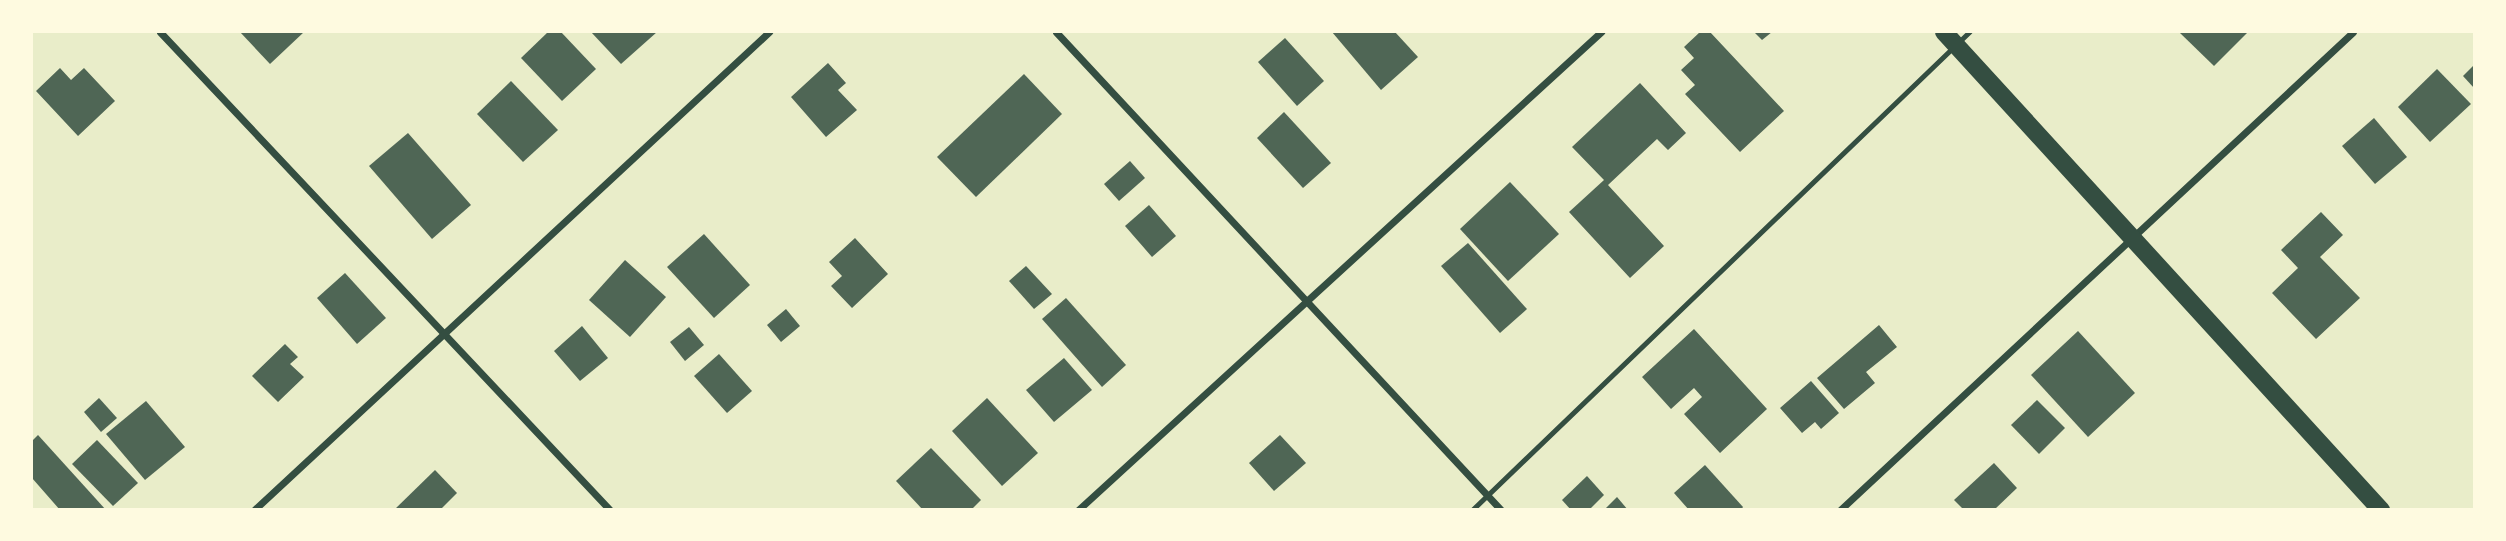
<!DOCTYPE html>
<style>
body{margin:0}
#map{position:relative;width:2506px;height:541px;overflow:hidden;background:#e9edc9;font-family:Rubik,sans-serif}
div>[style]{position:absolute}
.building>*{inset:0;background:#4f6655}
.service>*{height:5px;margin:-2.5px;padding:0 2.5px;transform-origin:2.5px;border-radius:2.5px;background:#344e41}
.minor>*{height:7px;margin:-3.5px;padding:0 3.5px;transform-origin:3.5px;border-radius:3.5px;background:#344e41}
.primary>*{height:18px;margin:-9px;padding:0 9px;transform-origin:9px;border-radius:9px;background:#344e41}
span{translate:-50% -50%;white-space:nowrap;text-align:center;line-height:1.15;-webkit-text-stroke:7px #fefae0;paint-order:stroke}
.frame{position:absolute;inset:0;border:33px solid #fefae0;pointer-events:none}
</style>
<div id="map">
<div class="building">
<div style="clip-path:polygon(240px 32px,304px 32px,270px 64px)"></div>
<div style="clip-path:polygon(548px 32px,561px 32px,596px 69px,562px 101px,521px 58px)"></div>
<div style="clip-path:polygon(591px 32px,657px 32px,621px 64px)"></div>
<div style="clip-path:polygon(1332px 32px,1395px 32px,1418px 57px,1381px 90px)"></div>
<div style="clip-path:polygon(1700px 32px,1710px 32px,1784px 111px,1740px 152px,1685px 94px,1695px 85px,1681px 70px,1694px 58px,1684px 47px)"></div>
<div style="clip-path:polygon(1754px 32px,1772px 32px,1762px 40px)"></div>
<div style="clip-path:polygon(2179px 32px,2248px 32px,2214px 66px)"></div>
<div style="clip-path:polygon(1285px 38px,1324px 81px,1297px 106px,1258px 62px)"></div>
<div style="clip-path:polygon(828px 63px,846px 83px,838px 90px,857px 110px,826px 137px,791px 97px)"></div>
<div style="clip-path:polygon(2474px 65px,2474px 88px,2463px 76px)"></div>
<div style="clip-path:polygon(60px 68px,71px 80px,84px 68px,115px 101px,78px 136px,36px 91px)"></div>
<div style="clip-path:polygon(2437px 69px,2471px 104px,2430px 142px,2398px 107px)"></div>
<div style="clip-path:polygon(1024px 74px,1062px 114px,976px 197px,937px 157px)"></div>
<div style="clip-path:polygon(511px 81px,558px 130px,523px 162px,477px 114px)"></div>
<div style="clip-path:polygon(1640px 83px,1686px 133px,1668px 150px,1657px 139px,1608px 185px,1664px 246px,1630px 278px,1569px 212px,1604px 180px,1572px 147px)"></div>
<div style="clip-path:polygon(1284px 112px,1331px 163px,1303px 188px,1257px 138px)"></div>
<div style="clip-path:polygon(2374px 118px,2407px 157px,2375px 184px,2342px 146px)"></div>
<div style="clip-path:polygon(408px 133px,471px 205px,432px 239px,369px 166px)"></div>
<div style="clip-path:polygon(1130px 161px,1145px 178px,1119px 201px,1104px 184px)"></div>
<div style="clip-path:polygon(1510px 182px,1559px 234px,1508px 281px,1460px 229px)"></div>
<div style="clip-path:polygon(1149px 205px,1176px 236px,1152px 257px,1125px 226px)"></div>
<div style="clip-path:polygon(2321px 212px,2343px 235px,2320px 257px,2360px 298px,2316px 339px,2272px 293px,2298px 268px,2281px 250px)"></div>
<div style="clip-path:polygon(704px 234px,750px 285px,714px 318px,667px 267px)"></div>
<div style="clip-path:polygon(855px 238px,888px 274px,852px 308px,831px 286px,842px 276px,829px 262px)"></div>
<div style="clip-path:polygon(1468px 243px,1527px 309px,1500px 333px,1441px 266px)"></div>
<div style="clip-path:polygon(625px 260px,666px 297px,630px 337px,589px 300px)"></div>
<div style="clip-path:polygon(1026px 266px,1052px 294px,1034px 309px,1009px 281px)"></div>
<div style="clip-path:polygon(345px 273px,386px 318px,357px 344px,317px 298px)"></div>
<div style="clip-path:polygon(1066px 298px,1126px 365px,1102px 387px,1042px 319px)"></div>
<div style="clip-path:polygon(786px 309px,800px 326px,781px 342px,767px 325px)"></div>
<div style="clip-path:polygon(1879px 325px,1897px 347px,1866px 372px,1875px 383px,1844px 409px,1817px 378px)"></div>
<div style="clip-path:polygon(582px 326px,608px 358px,580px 381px,554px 351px)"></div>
<div style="clip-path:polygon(689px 327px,704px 345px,685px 361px,670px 342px)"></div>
<div style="clip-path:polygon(1694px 329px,1767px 409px,1720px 453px,1684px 414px,1702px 397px,1694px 388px,1671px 409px,1642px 377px)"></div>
<div style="clip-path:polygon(2078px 331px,2135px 393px,2088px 437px,2031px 375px)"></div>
<div style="clip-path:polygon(285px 344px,298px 357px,290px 364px,304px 377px,278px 402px,252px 376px)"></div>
<div style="clip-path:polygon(719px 354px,752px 391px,727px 413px,694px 376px)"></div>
<div style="clip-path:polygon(1064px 358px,1092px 390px,1054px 422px,1026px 390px)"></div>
<div style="clip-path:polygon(1811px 381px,1839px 413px,1821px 429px,1815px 422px,1802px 433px,1780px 408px)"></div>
<div style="clip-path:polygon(99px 398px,117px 418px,101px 432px,84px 412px)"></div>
<div style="clip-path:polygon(987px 398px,1038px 453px,1002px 486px,952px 431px)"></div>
<div style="clip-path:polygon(2037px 400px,2065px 428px,2039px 454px,2011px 425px)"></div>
<div style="clip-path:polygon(146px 401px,185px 447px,145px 480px,106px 434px)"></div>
<div style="clip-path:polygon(38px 435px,106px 510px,60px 510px,32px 478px,32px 441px)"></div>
<div style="clip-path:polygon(1280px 435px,1306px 463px,1274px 491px,1249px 463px)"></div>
<div style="clip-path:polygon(97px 440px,138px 483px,113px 506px,72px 464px)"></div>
<div style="clip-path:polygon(931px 448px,981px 500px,971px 510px,923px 510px,896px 481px)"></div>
<div style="clip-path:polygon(1994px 463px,2017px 488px,1994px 510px,1964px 510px,1954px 500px)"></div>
<div style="clip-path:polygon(1705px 465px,1743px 507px,1741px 510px,1689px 510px,1674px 493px)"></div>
<div style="clip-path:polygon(435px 470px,457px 493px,440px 510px,394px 510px)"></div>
<div style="clip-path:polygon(1587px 476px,1604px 495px,1589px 510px,1571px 510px,1562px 500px)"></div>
<div style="clip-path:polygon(1617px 497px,1628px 510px,1604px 510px)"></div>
</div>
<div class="service">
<div style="left:1472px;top:510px;width:690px;rotate:-43.88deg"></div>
</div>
<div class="minor">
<div style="left:160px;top:32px;width:656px;rotate:46.73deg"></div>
<div style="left:1056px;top:32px;width:653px;rotate:47.05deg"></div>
<div style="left:254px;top:510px;width:703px;rotate:-42.87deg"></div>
<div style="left:1078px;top:510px;width:709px;rotate:-42.43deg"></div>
<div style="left:1840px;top:510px;width:701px;rotate:-42.98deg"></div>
</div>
<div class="primary">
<div style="left:1944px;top:32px;width:648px;rotate:47.57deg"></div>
</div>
<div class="frame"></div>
</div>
